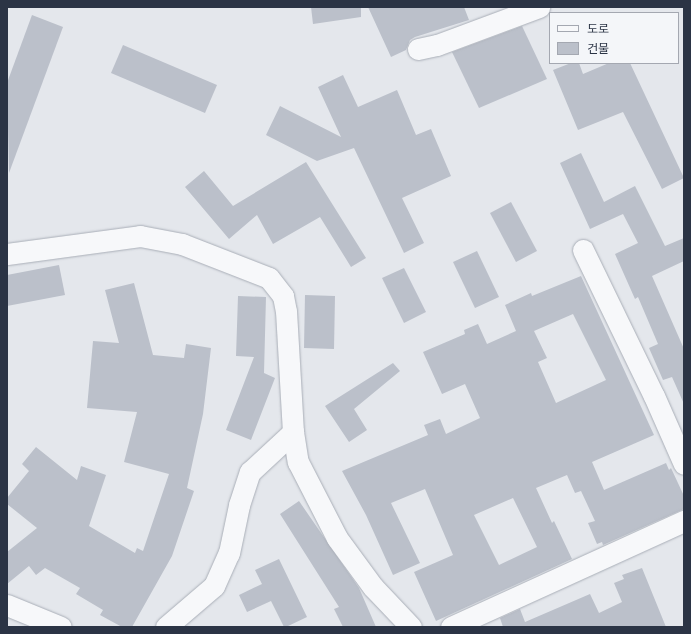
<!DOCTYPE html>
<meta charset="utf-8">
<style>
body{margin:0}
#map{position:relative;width:691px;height:634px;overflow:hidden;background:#e4e7ec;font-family:"Open Sans","Noto Sans KR",sans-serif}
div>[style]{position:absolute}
.building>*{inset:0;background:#bbc0ca}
.roads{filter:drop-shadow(0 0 1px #a9aeb7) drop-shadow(0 0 1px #a9aeb7)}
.minor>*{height:21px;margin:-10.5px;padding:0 10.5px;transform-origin:10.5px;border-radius:10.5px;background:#f7f8fa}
span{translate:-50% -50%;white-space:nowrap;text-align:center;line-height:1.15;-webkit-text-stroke:3px #f4f6f9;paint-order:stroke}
.frame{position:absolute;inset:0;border:8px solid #2b3445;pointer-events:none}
.legend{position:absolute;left:549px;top:12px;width:130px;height:52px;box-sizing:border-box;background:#f4f6f9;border:1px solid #a4a8b1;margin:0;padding:5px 7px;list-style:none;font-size:12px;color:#2b3445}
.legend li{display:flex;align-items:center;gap:8px;height:20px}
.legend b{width:20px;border:1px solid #a4a8b1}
</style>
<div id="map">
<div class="building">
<div style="clip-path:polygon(311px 7px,361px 7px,361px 17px,313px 24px)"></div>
<div style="clip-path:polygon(368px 7px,464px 7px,469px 20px,415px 37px,410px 40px,406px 50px,391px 57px)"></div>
<div style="clip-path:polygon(32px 15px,63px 27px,9px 173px,7px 83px)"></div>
<div style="clip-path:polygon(522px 26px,547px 79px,479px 108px,452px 52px)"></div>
<div style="clip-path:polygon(123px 45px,217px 85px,205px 113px,111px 73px)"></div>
<div style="clip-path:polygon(571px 63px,579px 63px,583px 74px,609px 63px,630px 63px,684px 178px,662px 189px,623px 112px,578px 130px,553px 70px)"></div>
<div style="clip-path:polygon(343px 75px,358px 107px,397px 90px,416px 135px,431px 129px,451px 176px,402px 198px,424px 243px,404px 253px,354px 148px,317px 161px,266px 135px,280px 106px,341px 137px,318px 87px)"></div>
<div style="clip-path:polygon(581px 153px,604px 202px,635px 186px,665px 246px,684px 238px,684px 261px,652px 276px,684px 349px,684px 404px,672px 377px,663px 380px,649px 348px,658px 344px,638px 297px,635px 299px,615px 254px,638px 243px,623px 214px,590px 229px,560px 163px)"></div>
<div style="clip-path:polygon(306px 162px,366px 258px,351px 267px,320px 217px,273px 244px,257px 215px,229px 239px,185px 187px,204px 171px,233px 206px)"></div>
<div style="clip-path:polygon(511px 202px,537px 251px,516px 262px,490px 213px)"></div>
<div style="clip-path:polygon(477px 251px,499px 297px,475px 308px,453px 262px)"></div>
<div style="clip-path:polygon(59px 265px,65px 295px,7px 306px,7px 275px)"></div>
<div style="clip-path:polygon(404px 268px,426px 312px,404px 323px,382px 278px)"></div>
<div style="clip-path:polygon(evenodd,581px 276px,654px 435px,592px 462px,604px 490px,666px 463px,669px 470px,671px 468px,684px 496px,684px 509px,603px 545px,602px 542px,597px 544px,588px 523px,595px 521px,581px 491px,575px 493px,567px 475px,536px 488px,552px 523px,554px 521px,572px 559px,436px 621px,414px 572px,453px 555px,425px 489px,391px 503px,420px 563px,393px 575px,366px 515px,342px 471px,428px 435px,424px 425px,440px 419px,446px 434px,480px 418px,465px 384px,442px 394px,423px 352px,465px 334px,464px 330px,478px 324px,487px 344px,516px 331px,505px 305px,531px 293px,532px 296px,581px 276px,573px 314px,606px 380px,556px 403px,538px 362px,547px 358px,534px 331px,573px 314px,581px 276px,513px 498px,537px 547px,499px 565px,474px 515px,513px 498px)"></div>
<div style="clip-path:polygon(134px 283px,153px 355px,184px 358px,186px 344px,211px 348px,203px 414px,187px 488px,194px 491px,172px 556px,132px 627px,122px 627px,100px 615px,103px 610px,76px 594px,80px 588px,45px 568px,36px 575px,29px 566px,7px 584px,7px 552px,37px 528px,7px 504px,7px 498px,29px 471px,22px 464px,36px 447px,77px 480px,81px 466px,106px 475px,89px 526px,135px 553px,137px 548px,143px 551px,169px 474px,124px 462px,137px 412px,87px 408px,93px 341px,119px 343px,105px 290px)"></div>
<div style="clip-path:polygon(305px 295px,335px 296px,334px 349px,304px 348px)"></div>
<div style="clip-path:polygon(238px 296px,266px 297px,264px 373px,275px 378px,251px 440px,226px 430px,254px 357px,236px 356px)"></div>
<div style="clip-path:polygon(393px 363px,400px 371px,354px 409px,367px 430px,349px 442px,325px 406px)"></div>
<div style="clip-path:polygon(299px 501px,359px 588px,376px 627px,343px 627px,334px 609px,339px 607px,280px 514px)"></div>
<div style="clip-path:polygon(279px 559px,307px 617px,286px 627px,284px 627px,271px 601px,247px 612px,239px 595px,262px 584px,255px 570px)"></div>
<div style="clip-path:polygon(642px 568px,666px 627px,503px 627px,500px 618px,520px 609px,525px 622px,590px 594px,599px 613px,622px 602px,614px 583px,624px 579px,622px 575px)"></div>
</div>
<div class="roads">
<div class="minor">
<div style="left:418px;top:49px;width:19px;rotate:-12deg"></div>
<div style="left:437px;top:45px;width:109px;rotate:-20.4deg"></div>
<div style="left:583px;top:250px;width:162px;rotate:64.1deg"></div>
<div style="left:654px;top:396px;width:74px;rotate:66.2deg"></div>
<div style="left:7px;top:254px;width:134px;rotate:-7.7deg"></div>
<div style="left:140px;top:236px;width:43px;rotate:10.8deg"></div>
<div style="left:182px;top:244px;width:93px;rotate:21.3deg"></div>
<div style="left:269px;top:278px;width:23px;rotate:52deg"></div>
<div style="left:283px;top:296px;width:15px;rotate:79deg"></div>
<div style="left:286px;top:311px;width:121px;rotate:86.7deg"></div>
<div style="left:293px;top:432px;width:30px;rotate:81deg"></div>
<div style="left:298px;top:462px;width:85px;rotate:62.8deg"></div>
<div style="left:337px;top:538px;width:61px;rotate:53.7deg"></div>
<div style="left:373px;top:587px;width:55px;rotate:46.5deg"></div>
<div style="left:7px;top:605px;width:58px;rotate:22.2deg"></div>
<div style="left:166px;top:627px;width:63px;rotate:-40.5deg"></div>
<div style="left:214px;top:586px;width:36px;rotate:-66deg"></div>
<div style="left:229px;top:553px;width:49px;rotate:-78.2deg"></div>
<div style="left:239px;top:505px;width:35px;rotate:-72deg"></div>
<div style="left:250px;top:472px;width:59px;rotate:-42.9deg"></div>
<div style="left:451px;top:627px;width:256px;rotate:-24.5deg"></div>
</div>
</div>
<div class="frame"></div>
<ul class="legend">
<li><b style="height:5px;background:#f7f8fa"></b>도로</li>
<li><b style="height:11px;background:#bbc0ca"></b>건물</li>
</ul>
</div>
